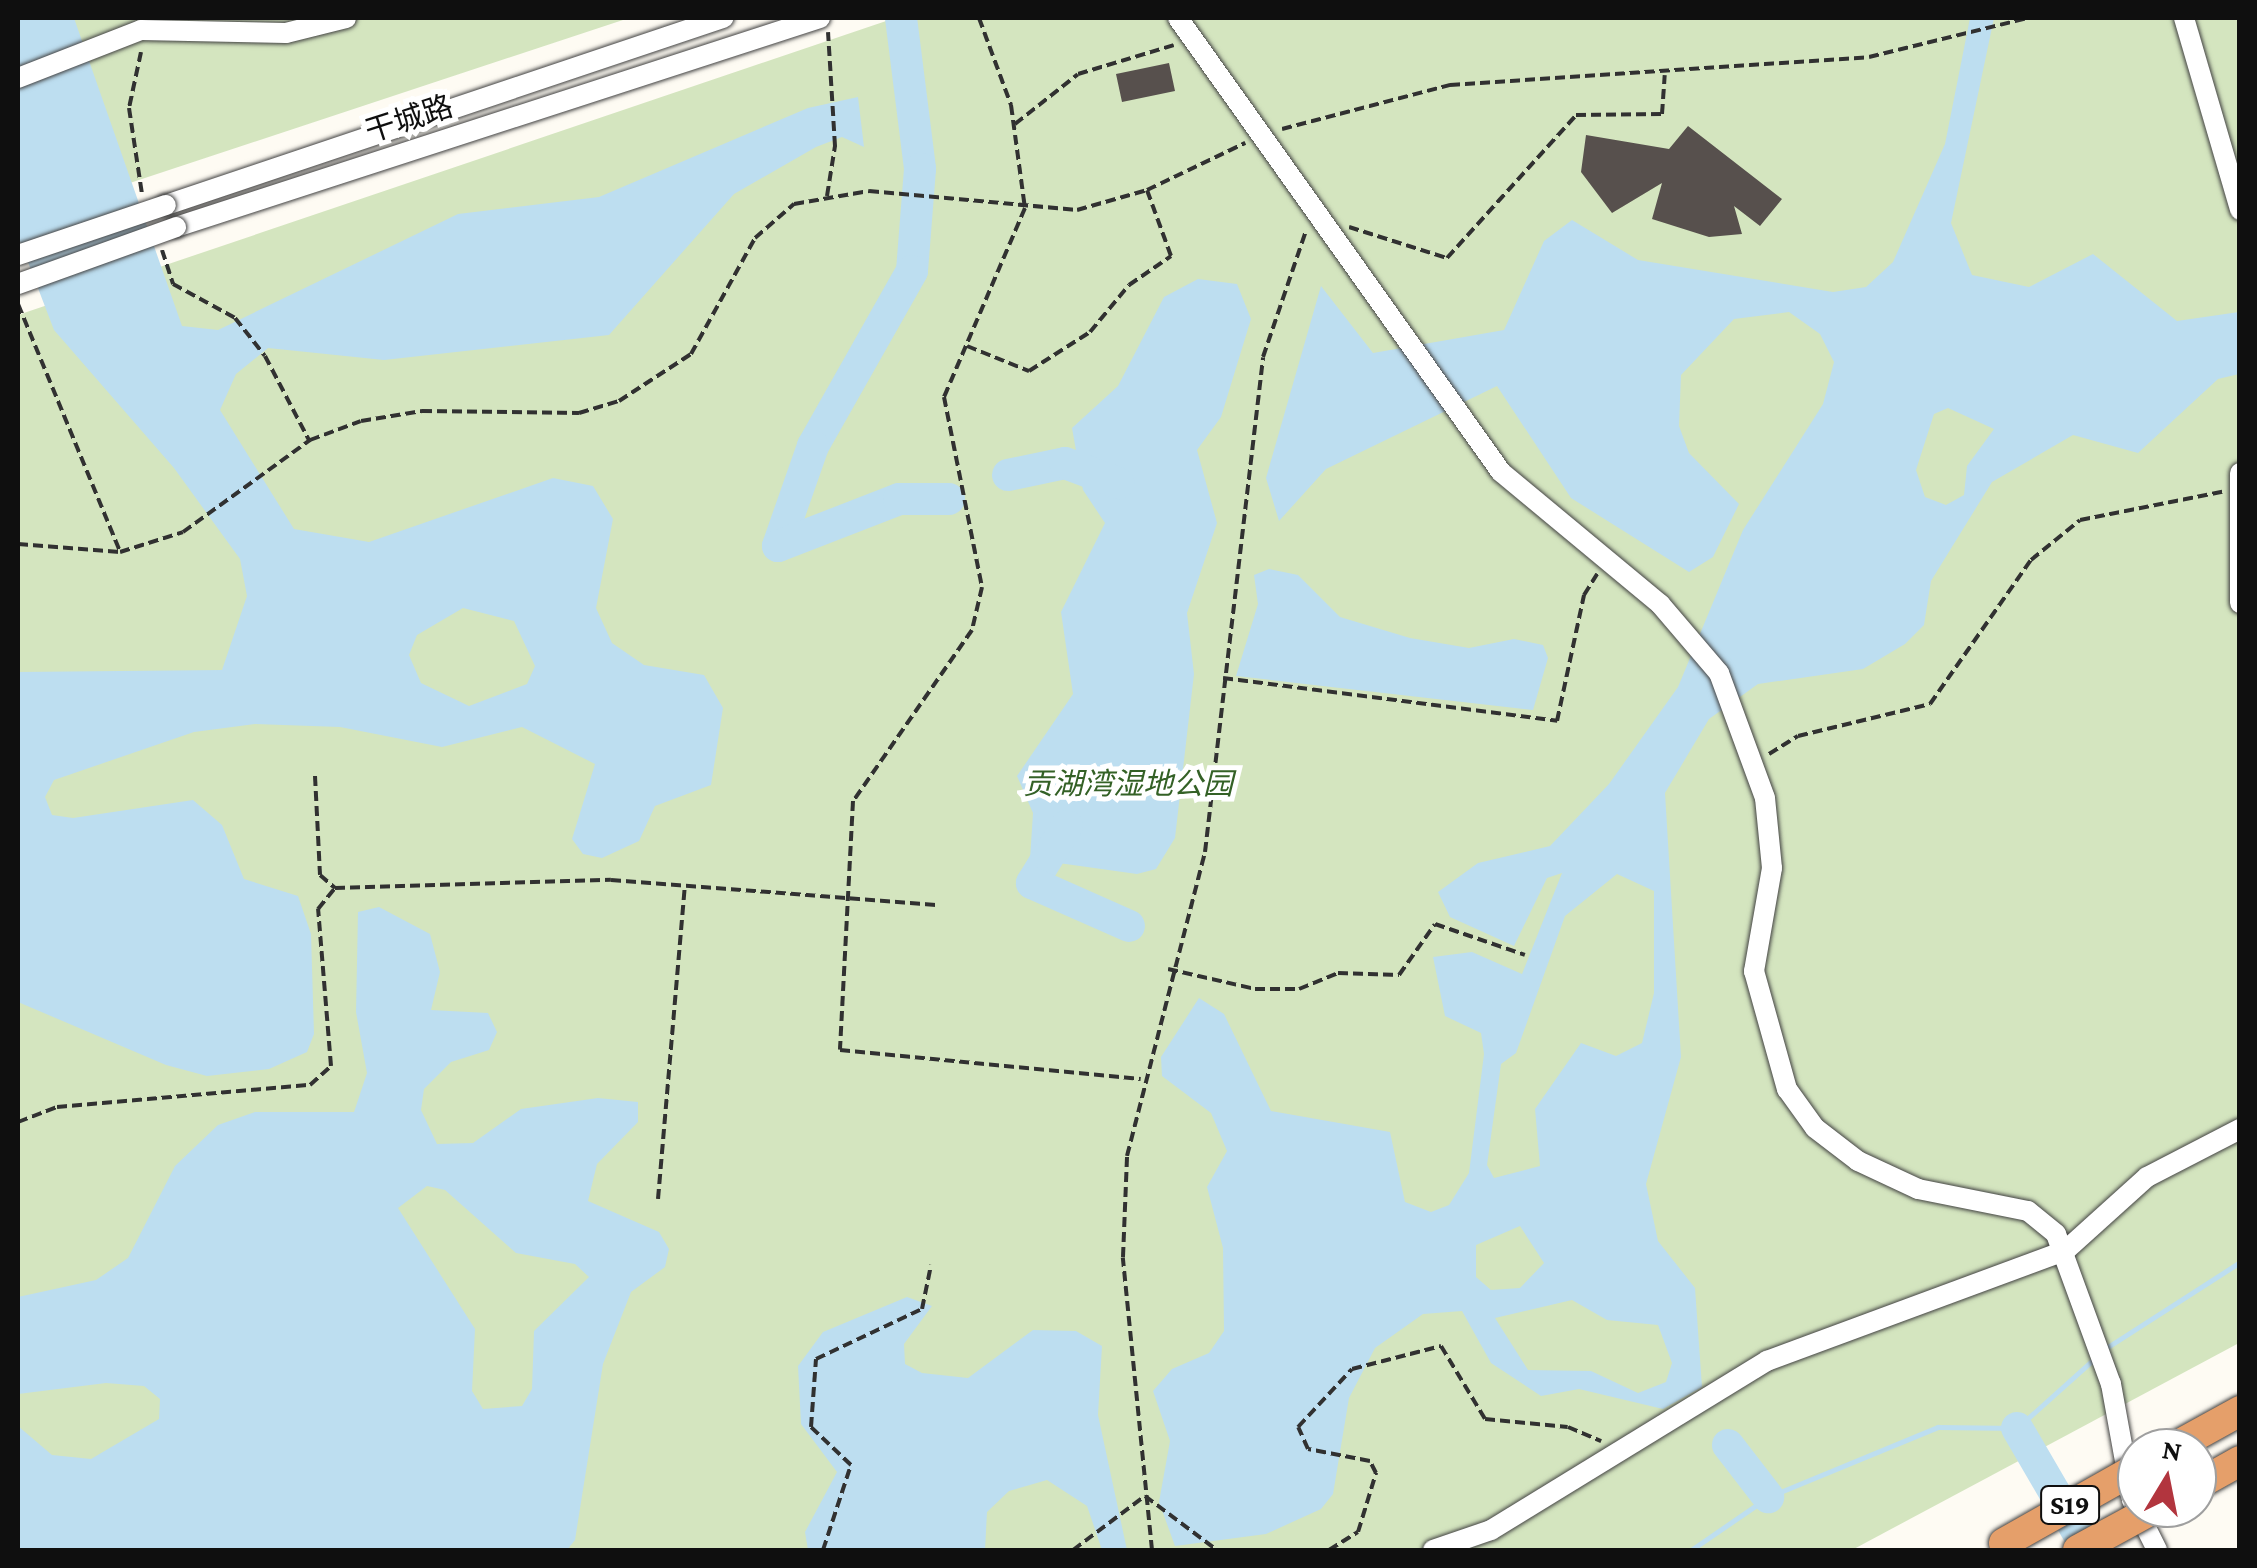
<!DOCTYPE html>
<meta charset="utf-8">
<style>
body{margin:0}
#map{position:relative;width:2257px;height:1568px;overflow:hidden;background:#fefbf3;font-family:"Crimson Pro","Noto Sans SC",serif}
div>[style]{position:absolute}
.green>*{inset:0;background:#d4e5bf}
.water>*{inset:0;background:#bddef0}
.stream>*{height:5px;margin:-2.5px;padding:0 2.5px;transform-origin:2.5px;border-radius:2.5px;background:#bddef0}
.river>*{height:32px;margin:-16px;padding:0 16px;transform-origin:16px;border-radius:16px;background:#bddef0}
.building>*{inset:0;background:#57504d}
.path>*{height:4px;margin-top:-2px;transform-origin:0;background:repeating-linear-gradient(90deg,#313131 0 10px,transparent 0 15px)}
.roads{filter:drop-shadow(0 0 2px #424242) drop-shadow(0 0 2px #424242)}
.minor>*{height:20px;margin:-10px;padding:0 10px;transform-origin:10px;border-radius:10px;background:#fff}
.highway>*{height:30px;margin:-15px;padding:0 15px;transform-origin:15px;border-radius:15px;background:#e59f6a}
.bridges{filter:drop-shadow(0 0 2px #424242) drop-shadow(0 0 2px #424242)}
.minor-bridge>*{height:20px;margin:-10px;padding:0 10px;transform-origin:10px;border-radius:10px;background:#fff}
.highway-bridge>*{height:30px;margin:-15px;padding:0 15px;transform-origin:15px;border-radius:15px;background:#e59f6a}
span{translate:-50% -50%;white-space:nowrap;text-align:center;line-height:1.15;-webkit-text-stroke:10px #fff;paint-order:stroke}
.shield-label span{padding:2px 8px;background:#fff;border:2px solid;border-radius:8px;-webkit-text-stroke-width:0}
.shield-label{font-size:28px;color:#0f0f0f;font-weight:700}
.street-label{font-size:30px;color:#0f0f0f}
.park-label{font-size:30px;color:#346126;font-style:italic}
.frame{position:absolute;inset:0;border:20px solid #0f0f0f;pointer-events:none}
.north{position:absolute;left:2117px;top:1428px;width:100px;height:100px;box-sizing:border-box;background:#fff;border:2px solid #9f9f9f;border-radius:50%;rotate:10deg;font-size:28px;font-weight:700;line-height:40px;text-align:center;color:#0f0f0f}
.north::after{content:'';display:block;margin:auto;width:35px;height:45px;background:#b2353e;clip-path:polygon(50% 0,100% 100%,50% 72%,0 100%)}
</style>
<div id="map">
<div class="green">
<div style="clip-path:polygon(18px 18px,629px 18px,18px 220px)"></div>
<div style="clip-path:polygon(895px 18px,2239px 18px,2239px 1343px,1852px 1550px,18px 1550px,18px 315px)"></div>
</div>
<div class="water">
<div style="clip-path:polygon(evenodd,18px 18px,74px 18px,182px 326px,218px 330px,458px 214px,599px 197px,808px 108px,858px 97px,864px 147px,842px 137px,816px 147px,734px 194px,609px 335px,384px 360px,268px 348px,236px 374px,220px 410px,294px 529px,369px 542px,553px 478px,593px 486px,613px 519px,596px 608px,612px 643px,644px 665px,704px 675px,723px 708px,711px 785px,655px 806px,639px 841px,602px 858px,583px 854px,572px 839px,595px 764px,522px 727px,442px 747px,340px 727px,255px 724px,194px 732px,54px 780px,45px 797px,52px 815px,73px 818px,193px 800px,222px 825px,244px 879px,298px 896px,311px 934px,314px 1034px,307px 1052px,269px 1069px,207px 1076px,166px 1065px,18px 1002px,18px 672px,222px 670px,247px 596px,240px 559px,174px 468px,54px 330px,18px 236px,18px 18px,463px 608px,514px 621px,535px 666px,527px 684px,469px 706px,421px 683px,409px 655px,417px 635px,463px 608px)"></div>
<div style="clip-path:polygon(evenodd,1970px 18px,1994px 18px,1951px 223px,1972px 275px,2029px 287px,2093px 254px,2177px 321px,2239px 312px,2239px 374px,2218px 379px,2138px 453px,2073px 435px,1992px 482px,1931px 581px,1924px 625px,1905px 644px,1863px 669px,1758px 684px,1709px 719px,1665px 793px,1681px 1057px,1646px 1184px,1658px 1241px,1695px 1288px,1702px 1387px,1663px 1409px,1579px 1389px,1541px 1396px,1491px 1363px,1462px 1311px,1423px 1314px,1375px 1348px,1349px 1398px,1333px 1494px,1321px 1509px,1266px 1534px,1175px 1546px,1159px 1502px,1170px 1441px,1153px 1391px,1172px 1369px,1209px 1353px,1224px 1331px,1223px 1248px,1207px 1187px,1227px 1151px,1211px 1113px,1162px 1076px,1161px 1057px,1199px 998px,1224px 1014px,1271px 1111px,1390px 1132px,1405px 1202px,1431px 1212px,1449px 1205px,1469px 1173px,1484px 1054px,1481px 1033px,1445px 1016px,1433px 957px,1472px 952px,1522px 974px,1562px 873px,1547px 878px,1514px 946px,1450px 917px,1438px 892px,1478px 863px,1550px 846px,1609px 784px,1678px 687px,1743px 530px,1823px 404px,1834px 362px,1820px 334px,1789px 312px,1734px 319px,1681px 375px,1679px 426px,1689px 453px,1739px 504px,1713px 557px,1689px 572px,1571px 498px,1497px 386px,1326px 469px,1279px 521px,1266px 478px,1321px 286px,1373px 353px,1504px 330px,1544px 241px,1572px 220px,1638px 260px,1833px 292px,1866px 287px,1893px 262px,1945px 144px,1970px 18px,1948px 408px,1994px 429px,1967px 466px,1964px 495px,1946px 505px,1925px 497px,1916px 470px,1934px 414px,1948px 408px,1970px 18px,1617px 874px,1654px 891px,1654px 993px,1642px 1043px,1616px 1056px,1581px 1043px,1535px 1109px,1540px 1166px,1494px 1178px,1487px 1165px,1501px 1064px,1516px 1053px,1565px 916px,1617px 874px,1970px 18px,1520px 1226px,1544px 1263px,1520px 1288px,1491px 1290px,1476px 1277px,1476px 1245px,1520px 1226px,1970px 18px,1572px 1300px,1607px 1320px,1658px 1325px,1672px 1363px,1666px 1382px,1638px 1393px,1591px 1371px,1528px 1370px,1495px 1318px,1572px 1300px)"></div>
<div style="clip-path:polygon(1198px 279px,1237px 284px,1251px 319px,1221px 417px,1197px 450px,1217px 523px,1187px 613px,1194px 674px,1175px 838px,1156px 869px,1137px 874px,1030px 859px,1033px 813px,1017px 776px,1073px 694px,1061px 612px,1105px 523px,1083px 490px,1072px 428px,1118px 386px,1164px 297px)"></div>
<div style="clip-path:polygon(1269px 569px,1298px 575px,1340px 617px,1410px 638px,1469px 648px,1514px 639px,1543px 645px,1548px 658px,1533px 710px,1236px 676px,1258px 604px,1254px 575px)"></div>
<div style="clip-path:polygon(evenodd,379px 907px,430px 934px,440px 972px,431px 1010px,488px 1013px,497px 1032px,489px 1050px,451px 1062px,424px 1089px,421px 1110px,437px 1144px,473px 1143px,521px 1109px,598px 1098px,638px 1102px,638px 1122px,597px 1164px,588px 1201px,659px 1232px,669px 1249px,665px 1267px,631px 1292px,603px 1364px,575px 1540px,567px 1550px,18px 1550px,18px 1426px,52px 1455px,91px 1459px,159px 1419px,160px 1399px,144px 1386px,106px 1383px,18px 1394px,18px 1297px,96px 1280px,128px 1258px,175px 1166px,218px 1125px,255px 1112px,354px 1112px,367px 1073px,356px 1012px,358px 912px,379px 907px,427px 1186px,445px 1190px,516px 1253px,575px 1264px,589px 1277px,534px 1331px,532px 1389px,522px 1406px,483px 1409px,472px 1391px,475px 1329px,398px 1208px,427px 1186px)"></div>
<div style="clip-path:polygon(907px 1297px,932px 1306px,904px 1344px,905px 1364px,922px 1373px,968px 1378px,1033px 1330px,1076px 1331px,1102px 1346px,1098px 1415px,1127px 1550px,1102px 1550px,1087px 1506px,1047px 1480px,1009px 1491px,987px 1512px,985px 1550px,808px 1550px,805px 1532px,837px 1472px,801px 1424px,798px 1366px,823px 1332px)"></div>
</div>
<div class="stream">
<div style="left:2103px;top:1350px;width:163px;rotate:-32.7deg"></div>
<div style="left:1691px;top:1550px;width:93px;rotate:-34.5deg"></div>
<div style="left:1768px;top:1497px;width:184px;rotate:-22.4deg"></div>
<div style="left:1938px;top:1427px;width:79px;rotate:0.7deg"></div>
<div style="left:2017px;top:1428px;width:105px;rotate:-41.9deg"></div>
</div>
<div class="river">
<div style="left:901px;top:18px;width:152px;rotate:82.8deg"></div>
<div style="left:920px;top:169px;width:102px;rotate:94.5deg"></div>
<div style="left:912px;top:271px;width:201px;rotate:119.5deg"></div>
<div style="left:813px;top:446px;width:106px;rotate:109.3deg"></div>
<div style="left:778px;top:546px;width:130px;rotate:-21.2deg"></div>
<div style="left:899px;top:499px;width:50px"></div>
<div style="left:1008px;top:475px;width:58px;rotate:-11.9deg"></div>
<div style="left:1065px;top:463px;width:57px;rotate:20.7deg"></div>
<div style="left:1067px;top:826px;width:67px;rotate:121.6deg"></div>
<div style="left:1032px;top:883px;width:106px;rotate:23.9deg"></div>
<div style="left:2017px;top:1428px;width:141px;rotate:59.8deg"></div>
<div style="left:1728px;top:1445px;width:66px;rotate:52.4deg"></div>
</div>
<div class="building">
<div style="clip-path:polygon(1169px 63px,1175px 91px,1122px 102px,1116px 74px)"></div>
<div style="clip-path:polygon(1688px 126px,1782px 199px,1760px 226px,1734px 206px,1742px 234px,1709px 237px,1652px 219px,1662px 183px,1612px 213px,1581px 172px,1586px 135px,1669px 149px)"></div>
</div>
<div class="path">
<div style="left:979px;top:18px;width:93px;rotate:69.8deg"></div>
<div style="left:1011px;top:105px;width:104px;rotate:82.3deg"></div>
<div style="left:1025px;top:208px;width:206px;rotate:113.2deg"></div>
<div style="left:944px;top:397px;width:194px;rotate:78.7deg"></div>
<div style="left:982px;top:587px;width:44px;rotate:103.1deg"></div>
<div style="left:972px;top:630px;width:208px;rotate:124.8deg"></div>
<div style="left:853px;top:801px;width:249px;rotate:93deg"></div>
<div style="left:840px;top:1050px;width:302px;rotate:5.5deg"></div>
<div style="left:141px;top:52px;width:57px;rotate:102.1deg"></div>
<div style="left:129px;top:108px;width:87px;rotate:81.4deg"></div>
<div style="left:1015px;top:124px;width:80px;rotate:-38.4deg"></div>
<div style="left:1078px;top:74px;width:100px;rotate:-16.8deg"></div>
<div style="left:1282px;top:129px;width:174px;rotate:-14.7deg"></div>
<div style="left:1450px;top:85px;width:420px;rotate:-3.8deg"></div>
<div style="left:1869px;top:57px;width:164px;rotate:-13.8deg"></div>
<div style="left:827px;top:196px;width:51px;rotate:-80.9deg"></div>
<div style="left:835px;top:146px;width:114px;rotate:-93.5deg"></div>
<div style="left:1349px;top:227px;width:103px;rotate:17.6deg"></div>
<div style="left:1447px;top:258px;width:193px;rotate:-47.9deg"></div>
<div style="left:1576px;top:115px;width:86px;rotate:-0.7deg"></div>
<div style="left:1662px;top:114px;width:39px;rotate:-86deg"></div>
<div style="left:162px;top:250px;width:36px;rotate:72deg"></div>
<div style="left:173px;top:284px;width:71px;rotate:28.7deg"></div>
<div style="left:235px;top:318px;width:48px;rotate:51.7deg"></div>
<div style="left:265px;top:356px;width:95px;rotate:62.4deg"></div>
<div style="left:18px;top:304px;width:268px;rotate:67.6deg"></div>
<div style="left:967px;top:346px;width:67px;rotate:22deg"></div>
<div style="left:1029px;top:371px;width:72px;rotate:-32.6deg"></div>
<div style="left:1090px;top:332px;width:61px;rotate:-50.3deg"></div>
<div style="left:1129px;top:285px;width:51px;rotate:-34.6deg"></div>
<div style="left:1171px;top:256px;width:70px;rotate:-110deg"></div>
<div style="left:18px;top:544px;width:102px;rotate:4.5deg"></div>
<div style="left:120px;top:552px;width:66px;rotate:-17.6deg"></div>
<div style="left:183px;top:532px;width:157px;rotate:-35.9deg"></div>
<div style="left:310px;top:440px;width:54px;rotate:-20.4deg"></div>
<div style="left:361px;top:421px;width:62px;rotate:-9.3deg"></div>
<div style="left:422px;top:411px;width:157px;rotate:0.7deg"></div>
<div style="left:579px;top:413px;width:42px;rotate:-16.7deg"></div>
<div style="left:619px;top:401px;width:86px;rotate:-33.1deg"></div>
<div style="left:691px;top:354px;width:132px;rotate:-61.1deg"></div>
<div style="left:755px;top:238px;width:52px;rotate:-41.1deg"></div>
<div style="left:794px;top:204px;width:76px;rotate:-9.8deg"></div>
<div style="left:869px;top:191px;width:209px;rotate:5.2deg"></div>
<div style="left:1077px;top:210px;width:73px;rotate:-15.9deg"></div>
<div style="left:1147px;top:190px;width:109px;rotate:-25.6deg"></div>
<div style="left:1223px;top:678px;width:337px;rotate:7.3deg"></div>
<div style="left:1557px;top:721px;width:129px;rotate:-77.9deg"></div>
<div style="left:1584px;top:595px;width:25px;rotate:-58deg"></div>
<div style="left:1769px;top:754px;width:34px;rotate:-32deg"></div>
<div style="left:1798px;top:736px;width:136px;rotate:-13.6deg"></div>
<div style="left:1930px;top:704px;width:176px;rotate:-55deg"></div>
<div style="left:2031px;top:560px;width:63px;rotate:-39.2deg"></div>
<div style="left:2080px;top:520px;width:145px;rotate:-11.2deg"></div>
<div style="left:315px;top:776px;width:99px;rotate:87.1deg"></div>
<div style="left:320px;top:875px;width:20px;rotate:41deg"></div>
<div style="left:1168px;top:969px;width:89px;rotate:12.9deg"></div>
<div style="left:1255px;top:989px;width:44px"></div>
<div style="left:1299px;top:989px;width:42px;rotate:-22.3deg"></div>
<div style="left:1338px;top:973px;width:61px;rotate:1.9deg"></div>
<div style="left:1399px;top:975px;width:62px;rotate:-54.8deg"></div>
<div style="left:1435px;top:924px;width:95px;rotate:19deg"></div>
<div style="left:18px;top:1122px;width:42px;rotate:-21deg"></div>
<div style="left:57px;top:1107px;width:254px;rotate:-5deg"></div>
<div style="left:310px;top:1085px;width:28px;rotate:-42deg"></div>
<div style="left:331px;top:1066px;width:158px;rotate:-94.7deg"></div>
<div style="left:318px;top:909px;width:27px;rotate:-51deg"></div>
<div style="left:335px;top:888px;width:276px;rotate:-1.7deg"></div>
<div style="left:611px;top:880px;width:329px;rotate:4.4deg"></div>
<div style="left:658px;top:1199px;width:314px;rotate:-85.1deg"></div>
<div style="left:823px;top:1550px;width:89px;rotate:-71.8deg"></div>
<div style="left:851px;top:1465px;width:55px;rotate:-136.5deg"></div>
<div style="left:811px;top:1427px;width:68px;rotate:-85.8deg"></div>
<div style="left:816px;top:1359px;width:117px;rotate:-25.3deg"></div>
<div style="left:922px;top:1309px;width:45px;rotate:-78.4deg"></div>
<div style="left:1073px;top:1550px;width:90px;rotate:-36.9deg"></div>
<div style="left:1145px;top:1496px;width:90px;rotate:36.9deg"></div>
<div style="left:1152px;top:1550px;width:294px;rotate:-95.7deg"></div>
<div style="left:1123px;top:1257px;width:101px;rotate:-87.7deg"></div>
<div style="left:1127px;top:1156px;width:314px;rotate:-75.6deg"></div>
<div style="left:1205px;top:852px;width:498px;rotate:-83.3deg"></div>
<div style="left:1263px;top:357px;width:133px;rotate:-71.2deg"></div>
<div style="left:1329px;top:1550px;width:34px;rotate:-32deg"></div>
<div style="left:1358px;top:1532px;width:62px;rotate:-73deg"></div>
<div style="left:1376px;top:1473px;width:13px;rotate:-117deg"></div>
<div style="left:1370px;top:1461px;width:63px;rotate:-169deg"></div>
<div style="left:1308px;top:1449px;width:24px;rotate:-114deg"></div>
<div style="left:1298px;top:1427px;width:79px;rotate:-47deg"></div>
<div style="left:1352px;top:1369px;width:92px;rotate:-14.5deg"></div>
<div style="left:1441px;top:1346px;width:85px;rotate:58.9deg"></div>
<div style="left:1485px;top:1419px;width:83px;rotate:5.5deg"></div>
<div style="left:1568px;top:1427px;width:36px;rotate:23deg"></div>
</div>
<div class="roads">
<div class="minor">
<div style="left:1178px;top:18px;width:557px;rotate:54.57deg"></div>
<div style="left:1501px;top:472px;width:207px;rotate:39.7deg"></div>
<div style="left:1660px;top:604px;width:91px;rotate:49.5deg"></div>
<div style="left:1719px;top:673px;width:133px;rotate:69.8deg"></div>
<div style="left:1765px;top:798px;width:70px;rotate:84.3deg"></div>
<div style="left:1772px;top:868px;width:105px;rotate:99.9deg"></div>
<div style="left:1754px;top:971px;width:123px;rotate:74.4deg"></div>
<div style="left:1787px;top:1089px;width:48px;rotate:54.3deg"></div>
<div style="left:1815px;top:1128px;width:54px;rotate:37.5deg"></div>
<div style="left:1858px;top:1161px;width:66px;rotate:25deg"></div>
<div style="left:1918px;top:1189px;width:112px;rotate:11.3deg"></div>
<div style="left:2028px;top:1211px;width:36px;rotate:39deg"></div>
<div style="left:2056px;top:1234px;width:160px;rotate:69.9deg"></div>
<div style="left:2111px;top:1384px;width:118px;rotate:79.7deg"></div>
<div style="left:2132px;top:1500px;width:56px;rotate:63.4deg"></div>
<div style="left:2184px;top:18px;width:200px;rotate:73.7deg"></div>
<div style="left:18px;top:78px;width:132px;rotate:-21.3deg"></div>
<div style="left:141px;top:30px;width:145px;rotate:1.2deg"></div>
<div style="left:286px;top:33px;width:62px;rotate:-14deg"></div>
<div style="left:166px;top:205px;width:588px;rotate:-18.56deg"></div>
<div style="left:176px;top:227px;width:677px;rotate:-17.98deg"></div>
<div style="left:2240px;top:473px;width:130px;rotate:90deg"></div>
<div style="left:1433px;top:1550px;width:61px;rotate:-19deg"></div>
<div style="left:1491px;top:1530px;width:324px;rotate:-31.5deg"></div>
<div style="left:1767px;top:1361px;width:318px;rotate:-20.3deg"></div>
<div style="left:2065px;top:1251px;width:110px;rotate:-42.1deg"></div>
<div style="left:2147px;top:1177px;width:105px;rotate:-27.3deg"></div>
</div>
<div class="highway">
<div style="left:2173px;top:1448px;width:77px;rotate:-28.9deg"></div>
<div style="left:2197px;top:1485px;width:49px;rotate:-29.2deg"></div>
</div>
</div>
<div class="bridges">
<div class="minor-bridge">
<div style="left:18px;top:255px;width:156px;rotate:-18.7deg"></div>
<div style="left:18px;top:284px;width:168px;rotate:-19.8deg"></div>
</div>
<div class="highway-bridge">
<div style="left:2004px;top:1543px;width:153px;rotate:-29.4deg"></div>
<div style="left:2078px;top:1550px;width:88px;rotate:-28.6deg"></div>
</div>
</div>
<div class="shield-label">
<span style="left:2070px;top:1505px">S19</span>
</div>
<div class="street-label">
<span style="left:409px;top:119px;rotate:-18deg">干城路</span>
</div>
<div class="park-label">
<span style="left:1128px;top:784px">贡湖湾湿地公园</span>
</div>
<div class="frame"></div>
<div class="north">N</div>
</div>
